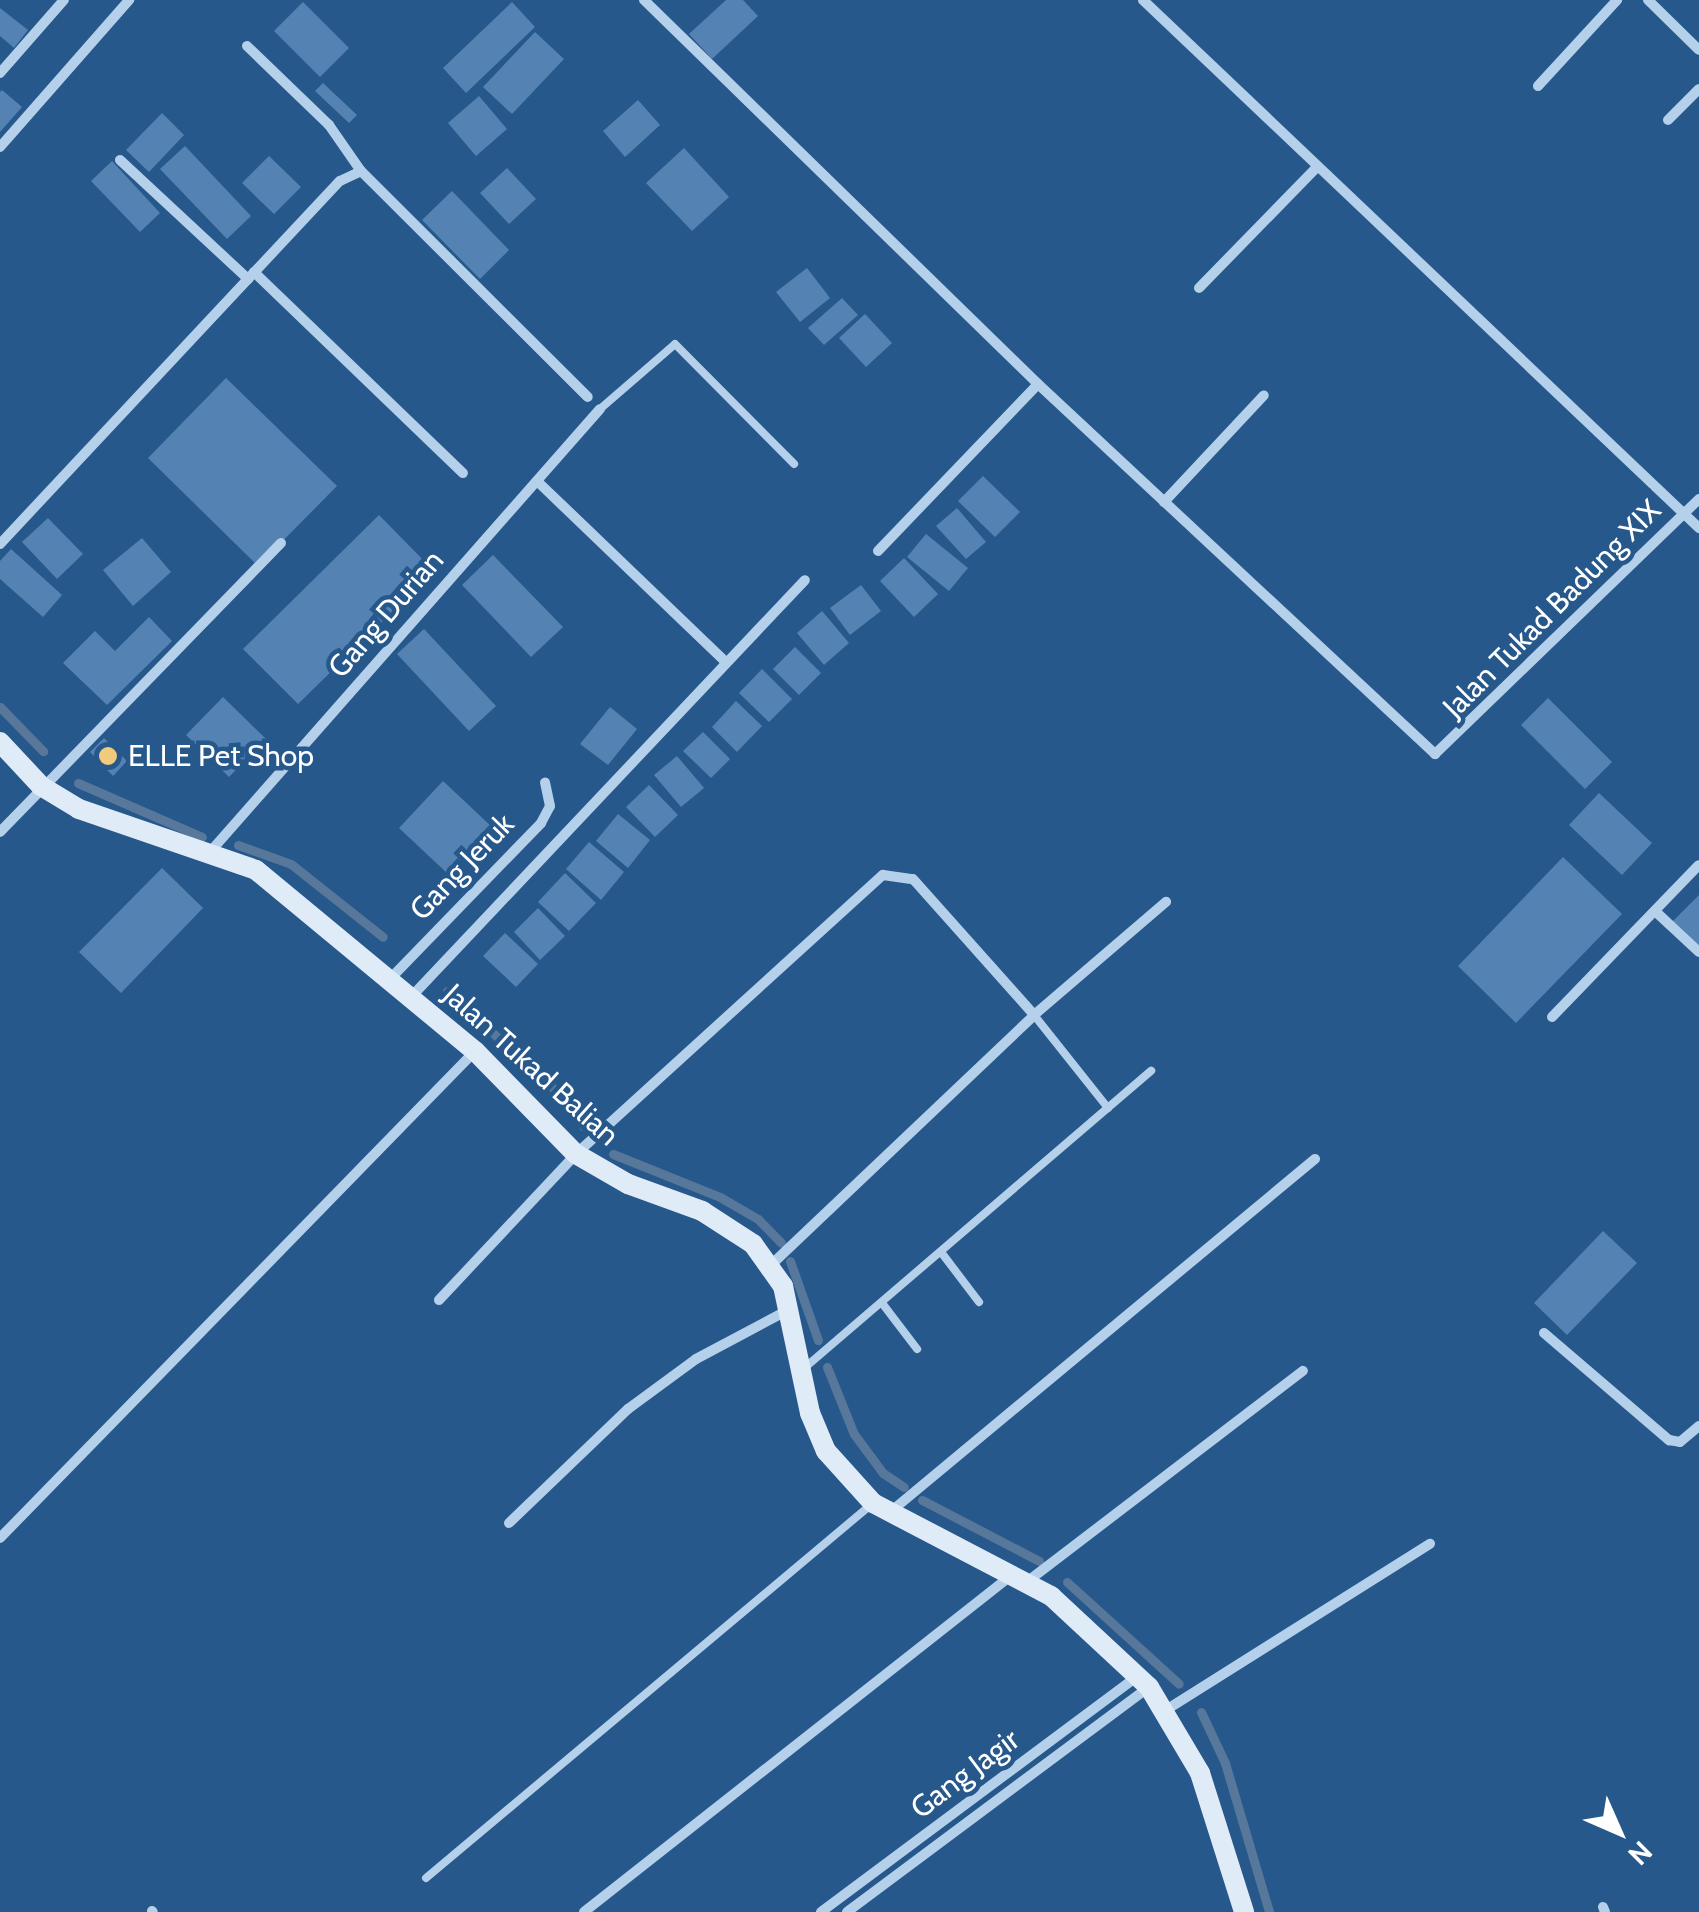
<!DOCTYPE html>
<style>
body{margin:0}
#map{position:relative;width:1699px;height:1912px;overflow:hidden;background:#27588b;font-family:Cabin,sans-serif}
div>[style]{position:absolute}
.stream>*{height:9px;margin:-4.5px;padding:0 4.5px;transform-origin:4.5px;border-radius:4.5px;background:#58789b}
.building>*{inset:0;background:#5483b3}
.lane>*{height:8px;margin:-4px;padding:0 4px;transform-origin:4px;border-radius:4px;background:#b5d0ea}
.street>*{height:10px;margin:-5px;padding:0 5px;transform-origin:5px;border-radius:5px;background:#b5d0ea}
.secondary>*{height:20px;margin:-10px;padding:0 10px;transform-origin:10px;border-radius:10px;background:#e0ebf8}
.dots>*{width:28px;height:28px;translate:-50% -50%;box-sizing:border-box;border:5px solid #27588b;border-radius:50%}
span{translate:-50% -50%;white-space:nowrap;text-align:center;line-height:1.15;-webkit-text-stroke:9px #27588b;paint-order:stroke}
.street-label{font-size:30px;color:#fff}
.poi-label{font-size:30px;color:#fff}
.left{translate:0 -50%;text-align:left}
.north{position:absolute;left:1569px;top:1782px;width:100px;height:100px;-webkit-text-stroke:8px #27588b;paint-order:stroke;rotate:135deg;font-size:28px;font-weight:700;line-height:40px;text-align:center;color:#fff}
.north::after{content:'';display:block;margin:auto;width:35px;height:45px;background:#fff;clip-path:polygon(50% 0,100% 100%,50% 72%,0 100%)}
</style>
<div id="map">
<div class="stream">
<div style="left:0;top:707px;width:62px;rotate:45.7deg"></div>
<div style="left:78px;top:783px;width:135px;rotate:23.5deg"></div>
<div style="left:238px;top:845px;width:56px;rotate:19.7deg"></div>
<div style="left:291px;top:864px;width:117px;rotate:38.4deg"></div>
<div style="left:447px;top:991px;width:147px;rotate:42.5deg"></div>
<div style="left:555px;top:1090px;width:46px;rotate:52.1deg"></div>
<div style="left:613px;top:1154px;width:115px;rotate:21.9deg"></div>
<div style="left:720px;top:1197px;width:44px;rotate:30.1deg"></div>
<div style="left:758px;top:1219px;width:33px;rotate:46deg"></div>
<div style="left:790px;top:1261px;width:84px;rotate:70.5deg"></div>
<div style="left:827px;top:1367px;width:72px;rotate:68.1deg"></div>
<div style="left:854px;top:1434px;width:49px;rotate:53.4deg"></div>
<div style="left:883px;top:1473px;width:25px;rotate:34deg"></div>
<div style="left:922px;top:1500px;width:132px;rotate:27.5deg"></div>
<div style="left:1067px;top:1582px;width:151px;rotate:42.3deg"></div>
<div style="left:1201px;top:1712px;width:56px;rotate:64.8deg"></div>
<div style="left:1225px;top:1763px;width:155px;rotate:73.5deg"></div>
</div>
<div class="building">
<div style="clip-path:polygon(726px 0,743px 0,758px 16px,712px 59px,689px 34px)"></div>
<div style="clip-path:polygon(303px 2px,349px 48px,320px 77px,274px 31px)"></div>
<div style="clip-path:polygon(512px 2px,535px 27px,466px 93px,443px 68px)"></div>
<div style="clip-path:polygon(0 8px,28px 30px,14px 48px,0 36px)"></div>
<div style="clip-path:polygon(535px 32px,564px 59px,512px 114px,483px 87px)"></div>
<div style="clip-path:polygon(323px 83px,357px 115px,349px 123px,315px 91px)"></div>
<div style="clip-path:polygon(2px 90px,22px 107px,0 132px,0 92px)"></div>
<div style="clip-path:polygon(479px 96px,507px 129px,476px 156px,448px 123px)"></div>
<div style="clip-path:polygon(638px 100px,660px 125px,625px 157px,603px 131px)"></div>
<div style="clip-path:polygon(162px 113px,184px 135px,149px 172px,126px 150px)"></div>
<div style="clip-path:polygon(185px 146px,251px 216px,227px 239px,160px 169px)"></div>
<div style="clip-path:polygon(684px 148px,729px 197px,692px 231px,646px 183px)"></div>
<div style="clip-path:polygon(269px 156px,301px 187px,274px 214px,242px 183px)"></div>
<div style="clip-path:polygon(112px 161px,160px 213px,140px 232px,91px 181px)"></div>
<div style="clip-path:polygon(507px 168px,536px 199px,509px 224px,480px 193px)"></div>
<div style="clip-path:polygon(452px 191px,509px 250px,480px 279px,422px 220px)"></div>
<div style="clip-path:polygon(807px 268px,830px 298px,800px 322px,776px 292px)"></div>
<div style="clip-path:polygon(842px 298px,858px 315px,824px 345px,808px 328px)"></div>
<div style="clip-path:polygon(865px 314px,892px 343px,866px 367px,839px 338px)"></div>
<div style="clip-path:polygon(226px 378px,337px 486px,258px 566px,148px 458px)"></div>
<div style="clip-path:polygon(983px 476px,1020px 512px,995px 537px,958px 501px)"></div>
<div style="clip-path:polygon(957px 508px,986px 542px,966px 559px,936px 526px)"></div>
<div style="clip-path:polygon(379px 515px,434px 571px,298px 704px,243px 649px)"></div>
<div style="clip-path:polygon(48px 518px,83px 554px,57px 579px,22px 542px)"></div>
<div style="clip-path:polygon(926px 534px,968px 568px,949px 591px,907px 557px)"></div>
<div style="clip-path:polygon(142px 538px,171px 572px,133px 606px,103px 570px)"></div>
<div style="clip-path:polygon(11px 549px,62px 595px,43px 617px,0 579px,0 561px)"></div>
<div style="clip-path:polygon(493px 555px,563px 627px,531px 657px,462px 585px)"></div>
<div style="clip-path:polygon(904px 558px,938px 594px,914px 617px,880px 581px)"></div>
<div style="clip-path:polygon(861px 585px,881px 611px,850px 635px,830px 608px)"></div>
<div style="clip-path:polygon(822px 611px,849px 643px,824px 665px,797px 633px)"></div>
<div style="clip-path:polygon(149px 617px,172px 641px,107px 705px,63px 663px,95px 631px,115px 651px)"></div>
<div style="clip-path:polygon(424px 629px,496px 706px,469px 731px,397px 654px)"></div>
<div style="clip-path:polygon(795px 647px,821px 673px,799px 695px,773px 669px)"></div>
<div style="clip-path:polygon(762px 669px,792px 699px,769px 722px,739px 693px)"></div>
<div style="clip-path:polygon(223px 697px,266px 739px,229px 777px,186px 735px)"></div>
<div style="clip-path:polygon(1548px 698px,1612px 762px,1585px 789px,1521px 725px)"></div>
<div style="clip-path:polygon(736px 701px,762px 726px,737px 752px,712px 727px)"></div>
<div style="clip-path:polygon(610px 707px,637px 729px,608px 765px,580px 744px)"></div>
<div style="clip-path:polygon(703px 732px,730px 759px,711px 778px,683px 751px)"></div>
<div style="clip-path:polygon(104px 738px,127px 761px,113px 776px,90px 752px)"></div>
<div style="clip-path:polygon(677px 756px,704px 788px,681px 807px,654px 775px)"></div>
<div style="clip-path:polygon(443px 781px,492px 827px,448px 874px,399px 828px)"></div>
<div style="clip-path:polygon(649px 785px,678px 815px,655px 837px,626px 807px)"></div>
<div style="clip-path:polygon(1599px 793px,1652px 843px,1622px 875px,1569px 825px)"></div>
<div style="clip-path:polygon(618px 814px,650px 840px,628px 868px,596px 841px)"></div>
<div style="clip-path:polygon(589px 842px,624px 872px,601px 900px,566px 869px)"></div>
<div style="clip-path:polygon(1563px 857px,1622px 914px,1516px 1023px,1458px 966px)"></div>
<div style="clip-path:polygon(162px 868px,203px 908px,121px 993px,79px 952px)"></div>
<div style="clip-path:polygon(565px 873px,596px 903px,569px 931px,538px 902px)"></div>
<div style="clip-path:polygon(1699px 895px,1699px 946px,1673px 921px)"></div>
<div style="clip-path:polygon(538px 908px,565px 936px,540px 960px,514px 932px)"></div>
<div style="clip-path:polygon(505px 933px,538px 964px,516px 987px,483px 956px)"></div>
<div style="clip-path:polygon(1603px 1231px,1637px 1263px,1567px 1335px,1534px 1303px)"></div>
</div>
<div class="lane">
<div style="left:600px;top:409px;width:99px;rotate:-40.9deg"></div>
<div style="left:675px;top:344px;width:169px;rotate:45.2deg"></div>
<div style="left:1034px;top:1015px;width:119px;rotate:51.5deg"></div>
<div style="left:941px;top:1252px;width:63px;rotate:52.8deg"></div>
<div style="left:882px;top:1303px;width:58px;rotate:52.7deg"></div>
<div style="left:802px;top:1370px;width:460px;rotate:-40.6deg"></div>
<div style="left:426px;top:1878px;width:583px;rotate:-39.99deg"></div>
</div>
<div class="street">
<div style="left:644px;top:0;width:550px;rotate:44.26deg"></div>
<div style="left:1038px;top:384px;width:543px;rotate:42.98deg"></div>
<div style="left:1435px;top:754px;width:367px;rotate:-44deg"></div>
<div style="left:1143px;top:0;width:767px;rotate:43.52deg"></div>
<div style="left:1648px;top:0;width:71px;rotate:44.4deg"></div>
<div style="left:247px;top:46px;width:114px;rotate:43.9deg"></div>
<div style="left:329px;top:125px;width:56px;rotate:55.2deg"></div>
<div style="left:0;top:73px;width:97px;rotate:-48.8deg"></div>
<div style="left:1538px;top:86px;width:117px;rotate:-47.4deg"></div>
<div style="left:1668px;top:120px;width:44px;rotate:-45deg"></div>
<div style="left:0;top:147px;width:196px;rotate:-48.7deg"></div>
<div style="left:120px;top:160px;width:175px;rotate:42.9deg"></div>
<div style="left:254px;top:272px;width:290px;rotate:43.9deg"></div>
<div style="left:1199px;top:288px;width:170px;rotate:-45.7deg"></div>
<div style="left:537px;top:481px;width:262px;rotate:43.8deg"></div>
<div style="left:1164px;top:502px;width:146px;rotate:-46.9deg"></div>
<div style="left:0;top:544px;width:497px;rotate:-46.9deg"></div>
<div style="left:340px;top:181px;width:23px;rotate:-25deg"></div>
<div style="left:361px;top:171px;width:320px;rotate:44.9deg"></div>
<div style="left:878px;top:551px;width:231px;rotate:-46.2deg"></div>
<div style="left:0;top:832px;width:403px;rotate:-45.8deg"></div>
<div style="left:210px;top:852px;width:590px;rotate:-48.64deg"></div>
<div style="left:1655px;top:911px;width:60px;rotate:43deg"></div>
<div style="left:390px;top:979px;width:217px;rotate:-45.9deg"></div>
<div style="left:541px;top:823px;width:19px;rotate:-62deg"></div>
<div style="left:550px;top:806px;width:24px;rotate:-102deg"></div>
<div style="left:412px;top:996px;width:572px;rotate:-46.63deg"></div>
<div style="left:1552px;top:1017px;width:211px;rotate:-46deg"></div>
<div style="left:772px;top:1264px;width:361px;rotate:-43.5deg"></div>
<div style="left:1034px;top:1015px;width:174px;rotate:-40.6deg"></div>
<div style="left:439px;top:1300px;width:200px;rotate:-46.8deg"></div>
<div style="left:576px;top:1154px;width:415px;rotate:-42.3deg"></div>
<div style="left:883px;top:875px;width:30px;rotate:8deg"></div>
<div style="left:913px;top:879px;width:182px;rotate:48.3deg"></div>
<div style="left:1544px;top:1333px;width:165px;rotate:40.6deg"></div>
<div style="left:1669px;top:1440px;width:11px;rotate:10deg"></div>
<div style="left:1680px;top:1442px;width:25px;rotate:-40deg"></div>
<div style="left:889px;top:1513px;width:554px;rotate:-39.73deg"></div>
<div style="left:509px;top:1523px;width:165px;rotate:-43.8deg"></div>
<div style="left:628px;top:1409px;width:84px;rotate:-36.3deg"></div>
<div style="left:696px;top:1359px;width:104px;rotate:-28deg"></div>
<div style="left:0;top:1538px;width:680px;rotate:-45.71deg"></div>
<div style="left:1028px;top:1581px;width:346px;rotate:-37.4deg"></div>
<div style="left:1166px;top:1710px;width:312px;rotate:-32.2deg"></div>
<div style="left:1603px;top:1907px;width:5px;rotate:68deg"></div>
<div style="left:152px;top:1911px;width:1px;rotate:45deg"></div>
<div style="left:584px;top:1912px;width:546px;rotate:-38.23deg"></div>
<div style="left:821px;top:1912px;width:395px;rotate:-36.7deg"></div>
<div style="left:847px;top:1912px;width:375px;rotate:-36.7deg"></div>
</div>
<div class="secondary">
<div style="left:0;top:742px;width:60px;rotate:47deg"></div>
<div style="left:41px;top:786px;width:44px;rotate:31.2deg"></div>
<div style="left:79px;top:809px;width:187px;rotate:19deg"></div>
<div style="left:256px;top:870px;width:284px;rotate:39.6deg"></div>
<div style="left:475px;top:1051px;width:144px;rotate:45.6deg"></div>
<div style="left:576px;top:1154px;width:60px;rotate:30deg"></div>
<div style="left:628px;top:1184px;width:79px;rotate:20deg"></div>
<div style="left:702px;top:1211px;width:61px;rotate:32.9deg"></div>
<div style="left:753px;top:1244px;width:52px;rotate:54.5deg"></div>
<div style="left:783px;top:1286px;width:130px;rotate:78deg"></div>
<div style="left:810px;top:1413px;width:41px;rotate:67.2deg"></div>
<div style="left:826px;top:1451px;width:70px;rotate:47.9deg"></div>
<div style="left:873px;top:1503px;width:201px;rotate:27.6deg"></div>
<div style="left:1051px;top:1596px;width:134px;rotate:42.9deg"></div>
<div style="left:1149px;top:1687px;width:100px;rotate:59.3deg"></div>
<div style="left:1200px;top:1773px;width:146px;rotate:72.4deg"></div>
</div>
<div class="dots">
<div style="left:108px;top:756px;background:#f2ca7b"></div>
</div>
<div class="street-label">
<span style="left:1552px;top:609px;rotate:-45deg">Jalan Tukad Badung XIX</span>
<span style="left:386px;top:614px;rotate:-49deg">Gang Durian</span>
<span style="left:462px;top:867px;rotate:-46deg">Gang Jeruk</span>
<span style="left:531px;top:1065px;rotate:42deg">Jalan Tukad Balian</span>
<span style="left:965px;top:1774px;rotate:-37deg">Gang Jagir</span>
</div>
<div class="poi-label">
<span class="left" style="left:128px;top:756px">ELLE Pet Shop</span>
</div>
<div class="north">N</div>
</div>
